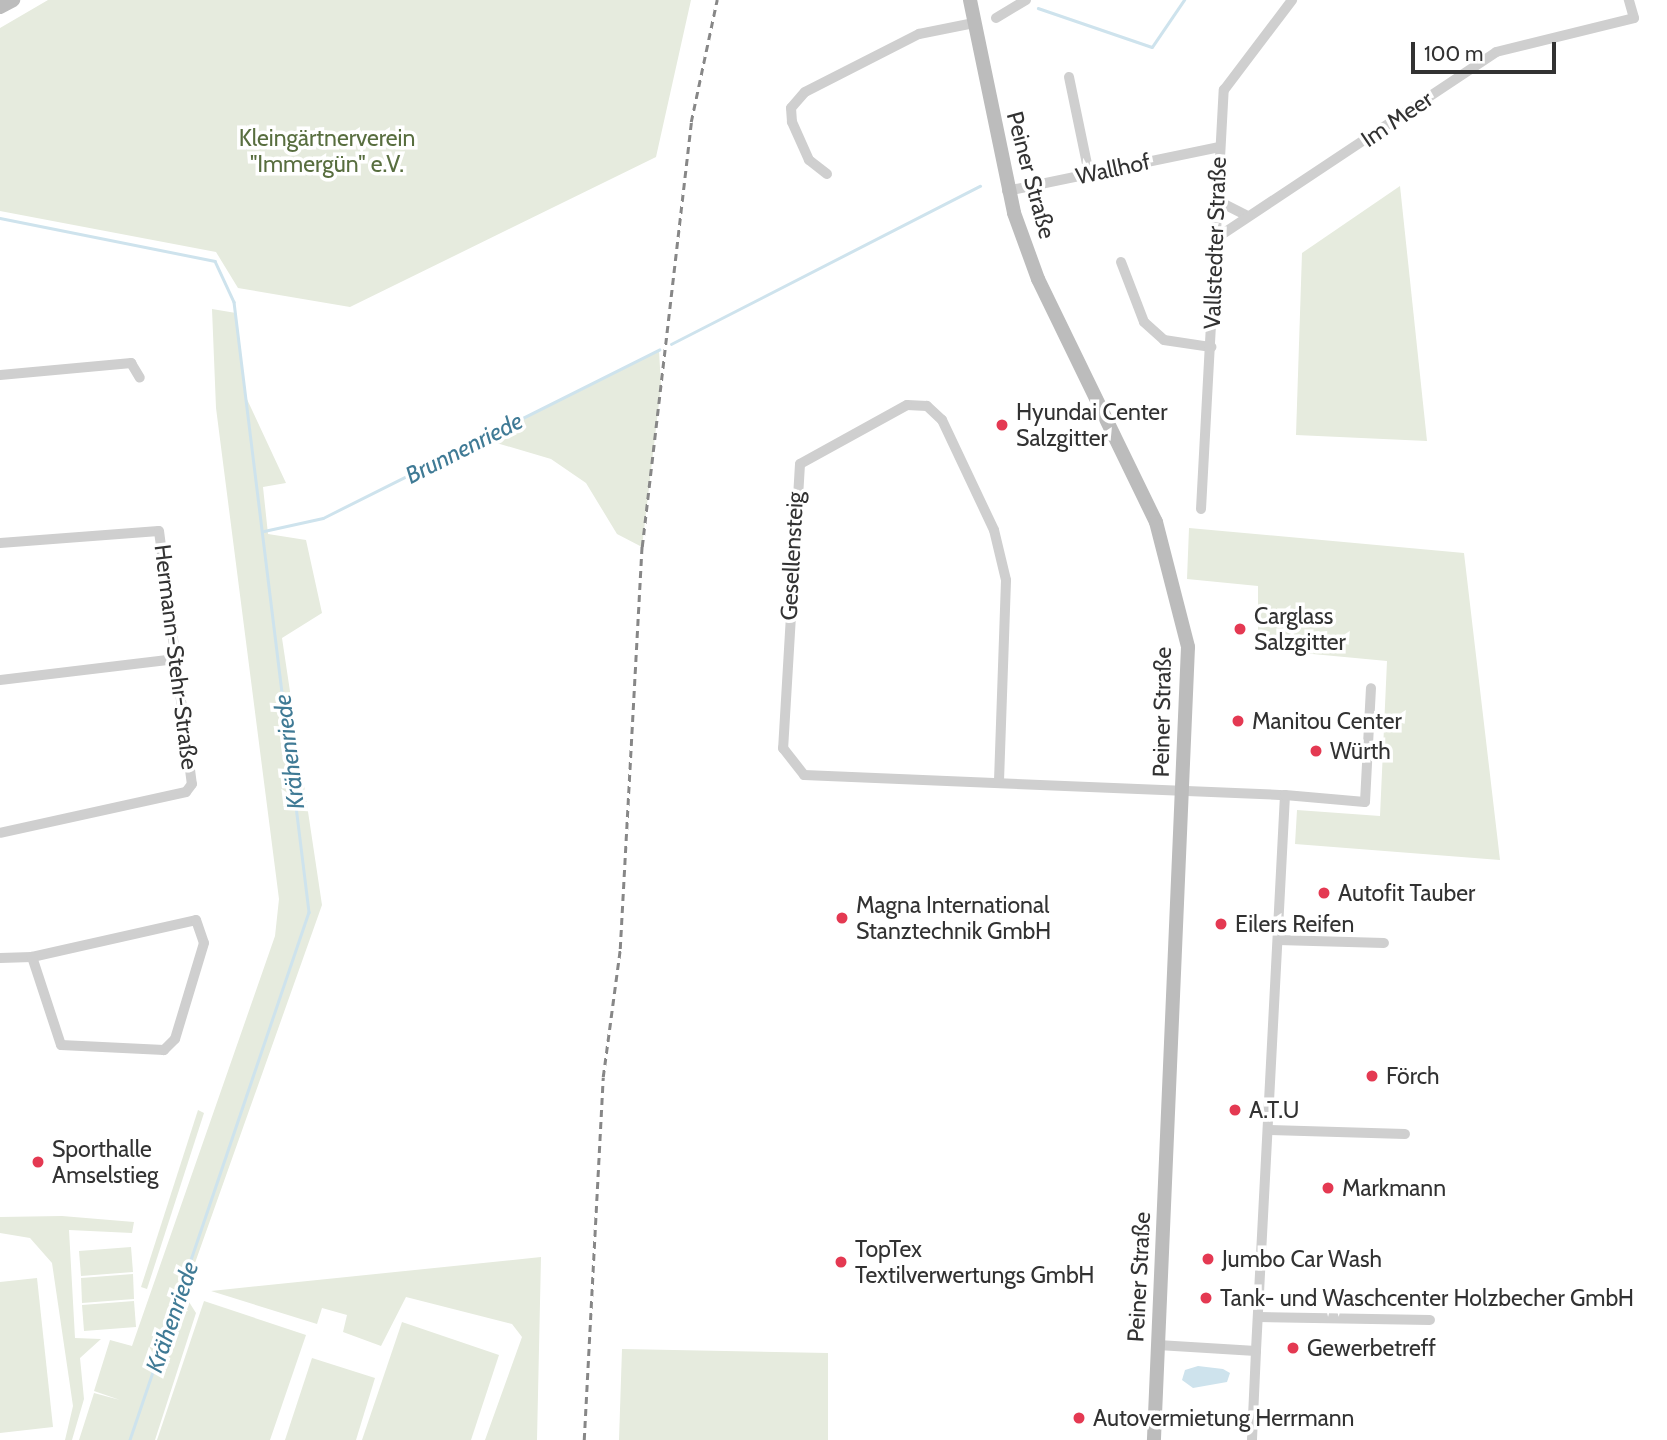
<!DOCTYPE html>
<meta charset="utf-8">
<style>
body{margin:0}
#map{position:relative;width:1667px;height:1440px;overflow:hidden;background:#fff;font-family:Cabin,sans-serif}
div>[style]{position:absolute}
.green>*{inset:0;background:#e6ebde}
.water>*{inset:0;background:#cee3ed}
.stream>*{height:2.5px;margin:-1.25px;padding:0 1.25px;transform-origin:1.25px;border-radius:1.25px;background:#cee3ed}
.minor>*{height:10px;margin:-5px;padding:0 5px;transform-origin:5px;border-radius:5px;background:#cfcfcf}
.secondary>*{height:14px;margin:-7px;padding:0 7px;transform-origin:7px;border-radius:7px;background:#bcbcbc}
.rail>*{height:2.5px;margin-top:-1.25px;transform-origin:0;background:repeating-linear-gradient(90deg,#878787 0 7px,transparent 0 12px)}
.dots>*{width:19px;height:19px;translate:-50% -50%;box-sizing:border-box;border:4px solid #fff;border-radius:50%}
span{translate:-50% -50%;white-space:nowrap;text-align:center;line-height:1.15;-webkit-text-stroke:7px #fff;paint-order:stroke}
.street-label{font-size:23px;color:#323232}
.park-label{font-size:23px;color:#586e3f}
.poi-label{font-size:23px;color:#323232}
.left{translate:0 -50%;text-align:left}
.water-label{font-size:24px;color:#3f7a95;font-style:italic}
.scale{position:absolute;left:1411px;top:42px;width:145px;height:32px;box-sizing:border-box;border:4px solid #323232;border-top:0;padding-left:9px;font-size:21px;line-height:24px;white-space:nowrap;color:#323232;-webkit-text-stroke:5px #fff;paint-order:stroke}
</style>
<div id="map">
<div class="green">
<div style="clip-path:polygon(48px 0,691px 0,656px 157px,350px 307px,238px 288px,216px 252px,0 211px,0 28px)"></div>
<div style="clip-path:polygon(1400px 186px,1427px 441px,1296px 435px,1302px 253px)"></div>
<div style="clip-path:polygon(212px 309px,236px 313px,245px 395px,286px 483px,263px 487px,268px 534px,306px 540px,322px 613px,282px 638px,322px 905px,184px 1294px,196px 1313px,155px 1440px,79px 1440px,94px 1393px,120px 1400px,94px 1391px,110px 1340px,132px 1346px,275px 936px,279px 899px,216px 408px)"></div>
<div style="clip-path:polygon(659px 350px,661px 386px,642px 547px,617px 534px,586px 483px,551px 459px,483px 439px)"></div>
<div style="clip-path:polygon(1189px 528px,1464px 553px,1500px 860px,1295px 844px,1297px 810px,1380px 816px,1387px 661px,1258px 649px,1258px 586px,1187px 579px)"></div>
<div style="clip-path:polygon(198px 1110px,204px 1113px,147px 1289px,141px 1287px)"></div>
<div style="clip-path:polygon(62px 1216px,134px 1222px,132px 1233px,69px 1230px,75px 1338px,101px 1339px,80px 1358px,84px 1399px,72px 1440px,65px 1440px,73px 1406px,52px 1263px,30px 1238px,0 1233px,0 1217px)"></div>
<div style="clip-path:polygon(131px 1247px,133px 1272px,81px 1276px,79px 1251px)"></div>
<div style="clip-path:polygon(541px 1257px,537px 1440px,485px 1440px,522px 1337px,512px 1324px,406px 1297px,381px 1346px,343px 1332px,347px 1315px,322px 1308px,317px 1324px,211px 1291px)"></div>
<div style="clip-path:polygon(133px 1274px,134px 1299px,82px 1303px,81px 1278px)"></div>
<div style="clip-path:polygon(37px 1278px,53px 1427px,0 1433px,0 1282px)"></div>
<div style="clip-path:polygon(134px 1301px,136px 1327px,84px 1331px,82px 1305px)"></div>
<div style="clip-path:polygon(204px 1301px,306px 1335px,270px 1440px,157px 1440px)"></div>
<div style="clip-path:polygon(402px 1322px,499px 1355px,471px 1440px,362px 1440px)"></div>
<div style="clip-path:polygon(622px 1349px,828px 1353px,828px 1440px,619px 1440px)"></div>
<div style="clip-path:polygon(312px 1358px,375px 1378px,356px 1440px,285px 1440px)"></div>
</div>
<div class="water">
<div style="clip-path:polygon(1198px 1366px,1223px 1369px,1230px 1373px,1227px 1382px,1193px 1388px,1182px 1380px,1185px 1370px)"></div>
</div>
<div class="stream">
<div style="left:1038px;top:8px;width:120px;rotate:18.9deg"></div>
<div style="left:1152px;top:47px;width:57px;rotate:-55.8deg"></div>
<div style="left:0;top:218px;width:219px;rotate:11.3deg"></div>
<div style="left:215px;top:261px;width:45px;rotate:65.1deg"></div>
<div style="left:234px;top:302px;width:615px;rotate:82.99deg"></div>
<div style="left:309px;top:912px;width:558px;rotate:108.73deg"></div>
<div style="left:671px;top:344px;width:347px;rotate:-27.1deg"></div>
<div style="left:264px;top:531px;width:60px;rotate:-12.4deg"></div>
<div style="left:323px;top:518px;width:376px;rotate:-26.6deg"></div>
</div>
<div class="minor">
<div style="left:996px;top:18px;width:35px;rotate:-31deg"></div>
<div style="left:1069px;top:77px;width:99px;rotate:78.3deg"></div>
<div style="left:827px;top:174px;width:23px;rotate:-142deg"></div>
<div style="left:809px;top:160px;width:42px;rotate:-114.1deg"></div>
<div style="left:792px;top:122px;width:14px;rotate:-94deg"></div>
<div style="left:791px;top:108px;width:21px;rotate:-49deg"></div>
<div style="left:805px;top:92px;width:128px;rotate:-27deg"></div>
<div style="left:919px;top:34px;width:56px;rotate:-11.3deg"></div>
<div style="left:1007px;top:191px;width:217px;rotate:-11.7deg"></div>
<div style="left:1220px;top:202px;width:31px;rotate:27deg"></div>
<div style="left:1218px;top:237px;width:334px;rotate:-33.6deg"></div>
<div style="left:1496px;top:52px;width:142px;rotate:-13.8deg"></div>
<div style="left:1634px;top:18px;width:19px;rotate:-106deg"></div>
<div style="left:1121px;top:262px;width:64px;rotate:69deg"></div>
<div style="left:1144px;top:322px;width:27px;rotate:42deg"></div>
<div style="left:1164px;top:340px;width:48px;rotate:8.5deg"></div>
<div style="left:0;top:375px;width:132px;rotate:-5.2deg"></div>
<div style="left:131px;top:363px;width:17px;rotate:59deg"></div>
<div style="left:1201px;top:509px;width:420px;rotate:-86.9deg"></div>
<div style="left:1224px;top:90px;width:113px;rotate:-52.9deg"></div>
<div style="left:0;top:543px;width:159px;rotate:-4.3deg"></div>
<div style="left:159px;top:531px;width:255px;rotate:82.6deg"></div>
<div style="left:192px;top:784px;width:10px;rotate:127deg"></div>
<div style="left:186px;top:792px;width:190px;rotate:167.6deg"></div>
<div style="left:0;top:680px;width:177px;rotate:-6.8deg"></div>
<div style="left:999px;top:781px;width:201px;rotate:-88deg"></div>
<div style="left:1006px;top:580px;width:51px;rotate:-103.5deg"></div>
<div style="left:994px;top:530px;width:122px;rotate:-115.3deg"></div>
<div style="left:942px;top:420px;width:21px;rotate:-137deg"></div>
<div style="left:927px;top:406px;width:20px;rotate:-177deg"></div>
<div style="left:907px;top:405px;width:122px;rotate:151.1deg"></div>
<div style="left:800px;top:464px;width:285px;rotate:93.4deg"></div>
<div style="left:783px;top:748px;width:34px;rotate:52deg"></div>
<div style="left:804px;top:775px;width:481px;rotate:2.4deg"></div>
<div style="left:1285px;top:795px;width:557px;rotate:92.99deg"></div>
<div style="left:1285px;top:795px;width:80px;rotate:5deg"></div>
<div style="left:1365px;top:802px;width:114px;rotate:-87deg"></div>
<div style="left:1278px;top:940px;width:106px;rotate:1.6deg"></div>
<div style="left:0;top:958px;width:32px;rotate:-2deg"></div>
<div style="left:32px;top:957px;width:168px;rotate:-12.7deg"></div>
<div style="left:196px;top:920px;width:24px;rotate:71deg"></div>
<div style="left:204px;top:943px;width:100px;rotate:106.8deg"></div>
<div style="left:175px;top:1039px;width:16px;rotate:135deg"></div>
<div style="left:164px;top:1050px;width:103px;rotate:-177.2deg"></div>
<div style="left:61px;top:1045px;width:93px;rotate:-108.2deg"></div>
<div style="left:1270px;top:1130px;width:135px;rotate:1.7deg"></div>
<div style="left:1259px;top:1317px;width:171px;rotate:1deg"></div>
<div style="left:1158px;top:1345px;width:98px;rotate:3.5deg"></div>
<div style="left:1256px;top:1351px;width:89px;rotate:92.6deg"></div>
</div>
<div class="secondary">
<div style="left:970px;top:0;width:217px;rotate:78.3deg"></div>
<div style="left:1014px;top:213px;width:70px;rotate:70deg"></div>
<div style="left:1038px;top:279px;width:270px;rotate:64.1deg"></div>
<div style="left:1156px;top:522px;width:129px;rotate:75.6deg"></div>
<div style="left:1188px;top:647px;width:794px;rotate:92.46deg"></div>
<div style="left:0;top:7px;width:15px;rotate:-28deg"></div>
</div>
<div class="rail">
<div style="left:584px;top:1440px;width:363px;rotate:-87deg"></div>
<div style="left:603px;top:1077px;width:129px;rotate:-82.4deg"></div>
<div style="left:620px;top:949px;width:403px;rotate:-86.9deg"></div>
<div style="left:642px;top:547px;width:428px;rotate:-83.4deg"></div>
<div style="left:691px;top:122px;width:125px;rotate:-78deg"></div>
</div>
<div class="dots">
<div style="left:1002px;top:425px;background:#e43952"></div>
<div style="left:1240px;top:629px;background:#e43952"></div>
<div style="left:1238px;top:721px;background:#e43952"></div>
<div style="left:1316px;top:751px;background:#e43952"></div>
<div style="left:1324px;top:893px;background:#e43952"></div>
<div style="left:842px;top:918px;background:#e43952"></div>
<div style="left:1221px;top:924px;background:#e43952"></div>
<div style="left:1372px;top:1076px;background:#e43952"></div>
<div style="left:1235px;top:1110px;background:#e43952"></div>
<div style="left:38px;top:1162px;background:#e43952"></div>
<div style="left:1328px;top:1188px;background:#e43952"></div>
<div style="left:1208px;top:1259px;background:#e43952"></div>
<div style="left:841px;top:1262px;background:#e43952"></div>
<div style="left:1206px;top:1298px;background:#e43952"></div>
<div style="left:1293px;top:1348px;background:#e43952"></div>
<div style="left:1079px;top:1418px;background:#e43952"></div>
</div>
<div class="street-label">
<span style="left:1397px;top:119px;rotate:-34deg">Im Meer</span>
<span style="left:1113px;top:169px;rotate:-12deg">Wallhof</span>
<span style="left:1031px;top:175px;rotate:75deg">Peiner Straße</span>
<span style="left:1215px;top:243px;rotate:-88deg">Vallstedter Straße</span>
<span style="left:792px;top:556px;rotate:-87deg">Gesellensteig</span>
<span style="left:176px;top:657px;rotate:83deg">Hermann-Stehr-Straße</span>
<span style="left:1162px;top:712px;rotate:-89deg">Peiner Straße</span>
<span style="left:1139px;top:1277px;rotate:-87deg">Peiner Straße</span>
</div>
<div class="park-label">
<span style="left:327px;top:151px">Kleingärtnerverein<br>"Immergün" e.V.</span>
</div>
<div class="poi-label">
<span class="left" style="left:1016px;top:425px">Hyundai Center<br>Salzgitter</span>
<span class="left" style="left:1254px;top:629px">Carglass<br>Salzgitter</span>
<span class="left" style="left:1252px;top:721px">Manitou Center</span>
<span class="left" style="left:1330px;top:751px">Würth</span>
<span class="left" style="left:1338px;top:893px">Autofit Tauber</span>
<span class="left" style="left:856px;top:918px">Magna International<br>Stanztechnik GmbH</span>
<span class="left" style="left:1235px;top:924px">Eilers Reifen</span>
<span class="left" style="left:1386px;top:1076px">Förch</span>
<span class="left" style="left:1249px;top:1110px">A.T.U</span>
<span class="left" style="left:52px;top:1162px">Sporthalle<br>Amselstieg</span>
<span class="left" style="left:1342px;top:1188px">Markmann</span>
<span class="left" style="left:855px;top:1262px">TopTex<br>Textilverwertungs GmbH</span>
<span class="left" style="left:1222px;top:1259px">Jumbo Car Wash</span>
<span class="left" style="left:1220px;top:1298px">Tank- und Waschcenter Holzbecher GmbH</span>
<span class="left" style="left:1307px;top:1348px">Gewerbetreff</span>
<span class="left" style="left:1093px;top:1418px">Autovermietung Herrmann</span>
</div>
<div class="water-label">
<span style="left:464px;top:448px;rotate:-27deg">Brunnenriede</span>
<span style="left:289px;top:752px;rotate:-97deg">Krähenriede</span>
<span style="left:172px;top:1317px;rotate:-71deg">Krähenriede</span>
</div>
<div class="scale">100 m</div>
</div>
